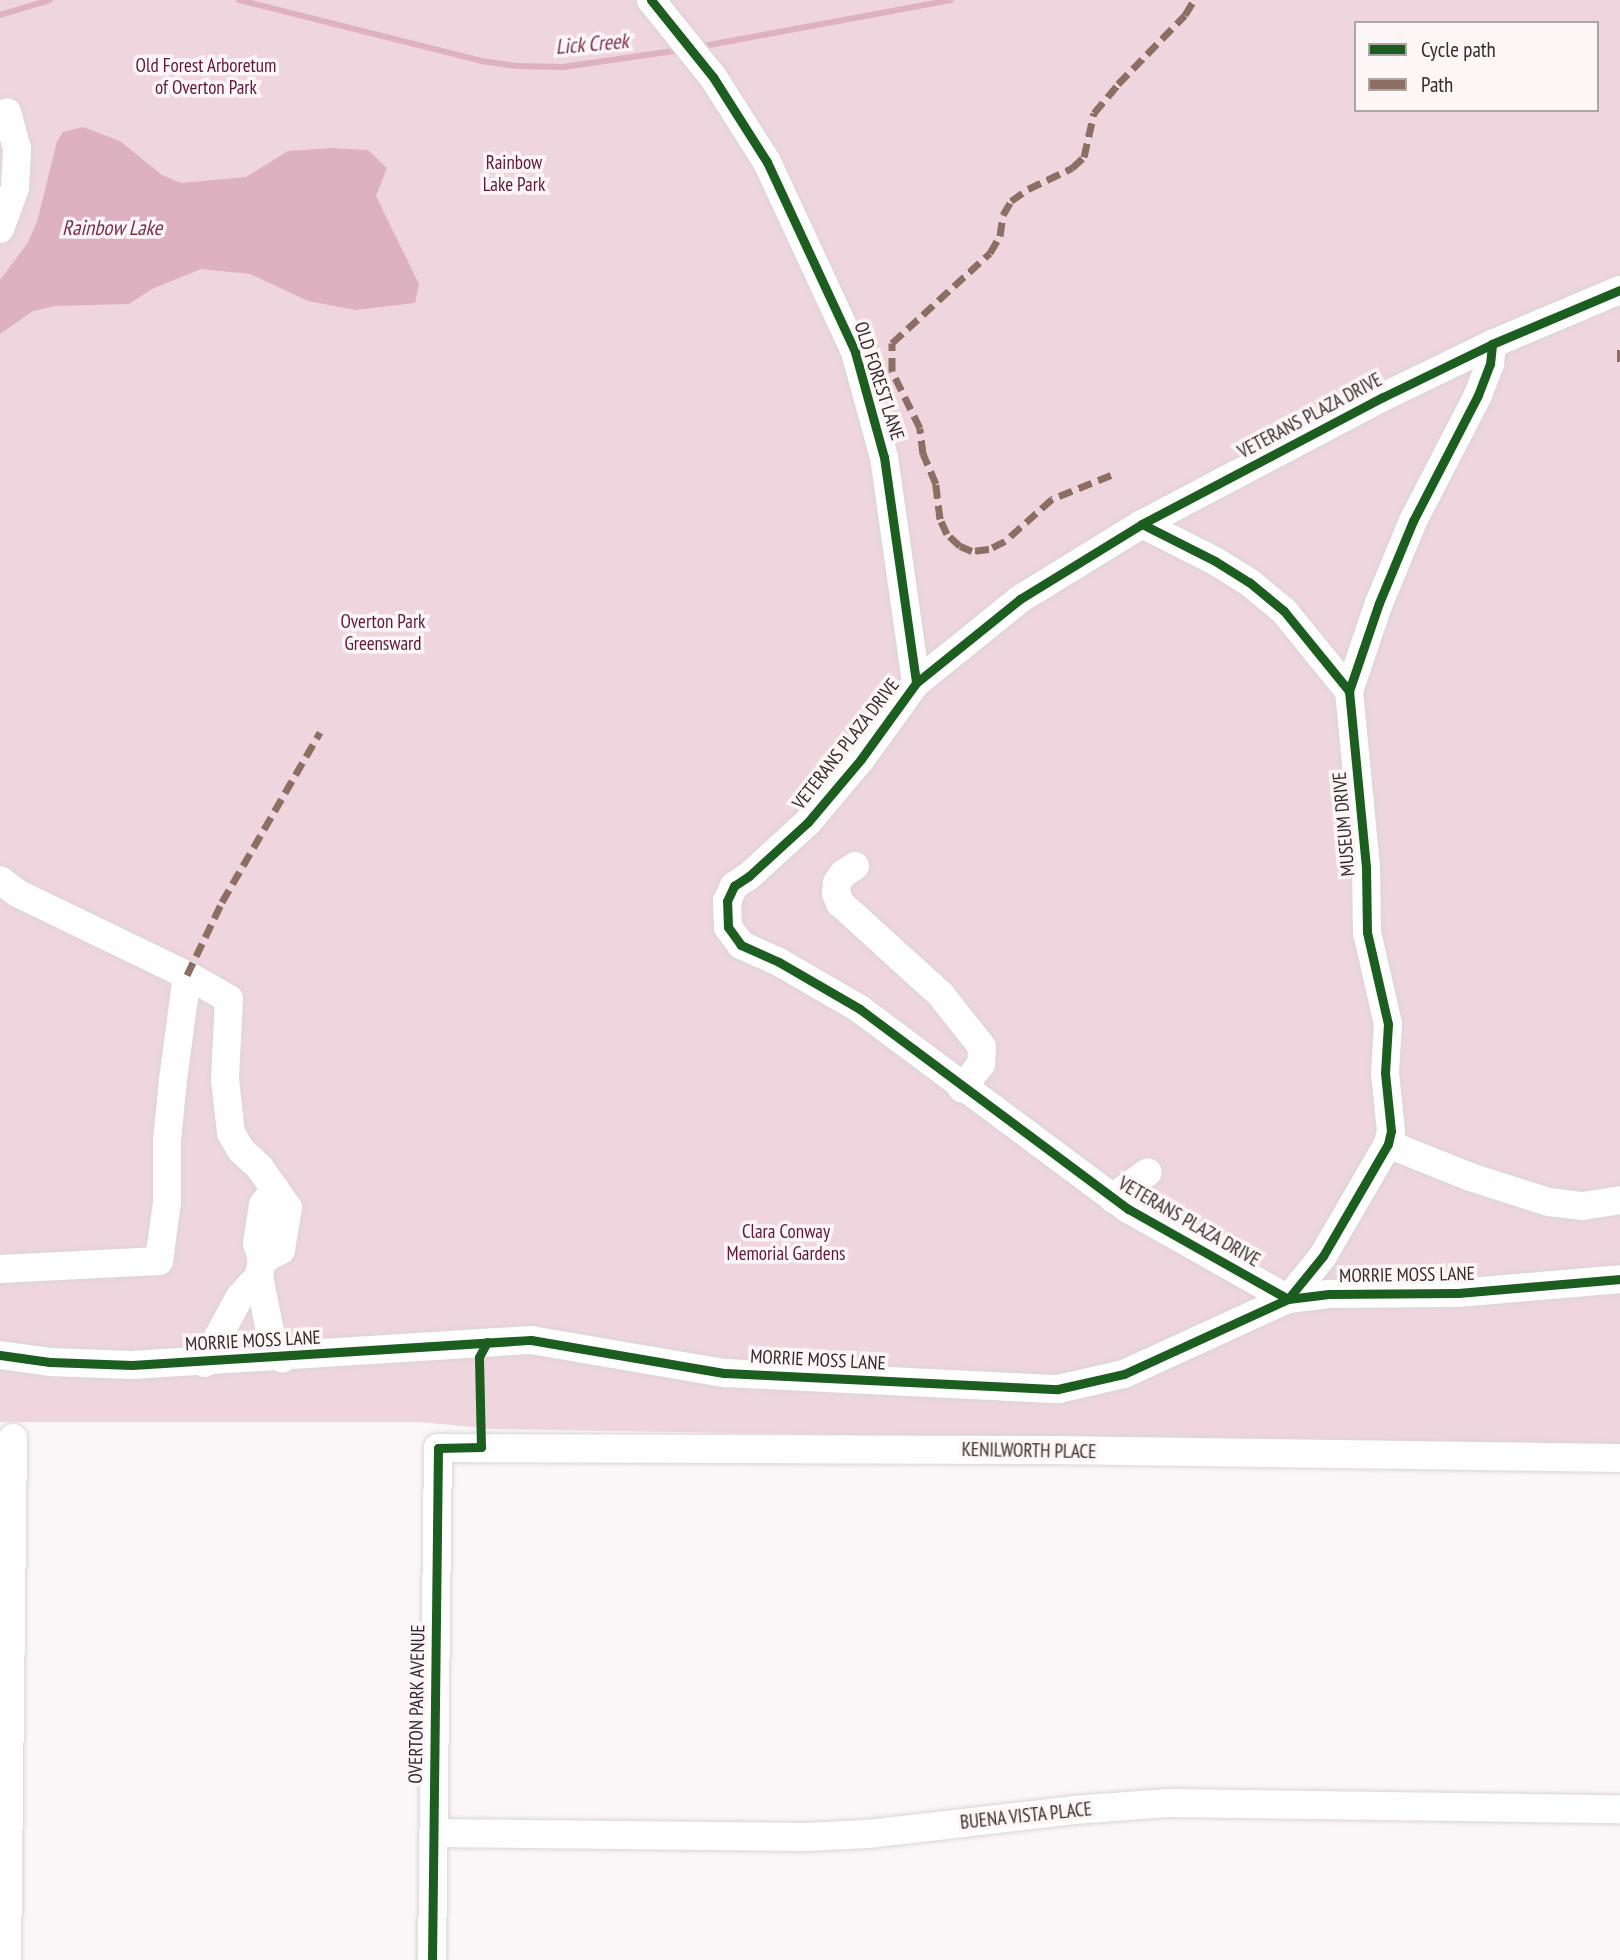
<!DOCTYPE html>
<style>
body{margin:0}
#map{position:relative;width:1620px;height:1960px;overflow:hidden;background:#fbf7f8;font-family:"PT Sans Narrow",sans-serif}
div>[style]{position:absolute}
.green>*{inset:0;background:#efd6de}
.water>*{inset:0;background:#deb1c0}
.stream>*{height:6px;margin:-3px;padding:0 3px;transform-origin:3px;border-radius:3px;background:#deb1c0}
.roads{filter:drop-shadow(0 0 2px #dbd4d6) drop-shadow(0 0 2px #dbd4d6)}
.minor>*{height:28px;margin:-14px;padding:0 14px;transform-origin:14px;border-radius:14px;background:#fefefe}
.quiet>*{height:7px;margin-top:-3.5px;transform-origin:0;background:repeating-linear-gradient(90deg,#8d6e63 0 14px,transparent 0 21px)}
.cycleway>*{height:9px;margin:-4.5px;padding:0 4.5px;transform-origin:4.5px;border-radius:4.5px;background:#1b5e20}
span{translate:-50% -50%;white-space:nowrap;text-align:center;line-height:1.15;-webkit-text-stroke:7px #fcf6f7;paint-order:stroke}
.park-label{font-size:19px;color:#601636}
.street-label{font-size:19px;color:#352a2d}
.water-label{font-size:21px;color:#7a2f4d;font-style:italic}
.legend{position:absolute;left:1354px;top:21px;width:245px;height:91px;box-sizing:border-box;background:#fcf6f7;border:2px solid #aca4a6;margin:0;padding:9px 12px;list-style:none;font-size:21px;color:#352a2d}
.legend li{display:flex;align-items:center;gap:14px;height:35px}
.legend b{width:35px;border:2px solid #aca4a6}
</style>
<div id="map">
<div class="green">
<div style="clip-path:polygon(evenodd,0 0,1620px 0,1620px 1448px,492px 1429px,419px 1422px,0 1422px,0 0,1356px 23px,1597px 23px,1597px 110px,1356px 110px,1356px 23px)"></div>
</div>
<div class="water">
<div style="clip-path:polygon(83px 127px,120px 141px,162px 175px,181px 183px,246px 177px,288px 151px,331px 148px,368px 150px,387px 168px,376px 196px,419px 284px,415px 303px,355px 310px,308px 301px,250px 274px,201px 269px,152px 289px,129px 304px,55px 306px,33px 311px,0 334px,0 280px,27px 244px,37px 222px,57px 141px,63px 132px)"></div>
</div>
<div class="stream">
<div style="left:239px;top:0;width:250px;rotate:14.1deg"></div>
<div style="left:481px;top:61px;width:37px;rotate:8deg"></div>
<div style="left:518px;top:66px;width:45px;rotate:1.3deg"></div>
<div style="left:563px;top:67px;width:119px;rotate:-8.2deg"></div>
<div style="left:0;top:15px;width:52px;rotate:-16.7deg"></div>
<div style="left:698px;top:47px;width:257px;rotate:-10.5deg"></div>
</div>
<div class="roads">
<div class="minor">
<div style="left:651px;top:0;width:99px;rotate:51.2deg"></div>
<div style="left:713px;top:77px;width:101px;rotate:57.6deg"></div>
<div style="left:767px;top:162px;width:209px;rotate:65.1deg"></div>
<div style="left:855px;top:352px;width:109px;rotate:74.6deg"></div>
<div style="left:884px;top:457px;width:228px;rotate:81.9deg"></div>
<div style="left:0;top:229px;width:44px;rotate:-69.9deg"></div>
<div style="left:15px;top:188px;width:39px;rotate:-87deg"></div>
<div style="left:17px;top:149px;width:38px;rotate:-105deg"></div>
<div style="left:1142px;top:524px;width:82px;rotate:26.9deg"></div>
<div style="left:1215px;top:561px;width:40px;rotate:32deg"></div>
<div style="left:1249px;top:582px;width:45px;rotate:39.6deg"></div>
<div style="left:1284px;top:611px;width:103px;rotate:50.9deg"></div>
<div style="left:855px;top:866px;width:14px;rotate:146deg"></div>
<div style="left:843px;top:874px;width:11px;rotate:124deg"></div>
<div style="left:837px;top:883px;width:10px;rotate:96deg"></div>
<div style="left:836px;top:893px;width:11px;rotate:68deg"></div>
<div style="left:840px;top:903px;width:137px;rotate:42.3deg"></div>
<div style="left:941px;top:995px;width:66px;rotate:51.7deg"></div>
<div style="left:982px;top:1047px;width:17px;rotate:93deg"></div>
<div style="left:981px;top:1064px;width:31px;rotate:128deg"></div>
<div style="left:0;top:880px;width:21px;rotate:37deg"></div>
<div style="left:17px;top:893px;width:189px;rotate:25.8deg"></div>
<div style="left:187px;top:975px;width:48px;rotate:29.7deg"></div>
<div style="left:229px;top:999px;width:80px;rotate:92.9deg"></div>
<div style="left:225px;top:1079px;width:54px;rotate:83.7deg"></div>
<div style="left:231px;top:1133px;width:20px;rotate:60deg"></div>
<div style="left:241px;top:1150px;width:26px;rotate:43deg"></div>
<div style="left:260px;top:1168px;width:49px;rotate:55deg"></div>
<div style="left:288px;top:1208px;width:43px;rotate:99.5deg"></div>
<div style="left:281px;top:1250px;width:21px;rotate:152deg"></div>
<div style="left:1388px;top:1144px;width:88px;rotate:21.9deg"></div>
<div style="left:1470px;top:1177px;width:83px;rotate:17.6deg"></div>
<div style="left:1549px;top:1202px;width:34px;rotate:7deg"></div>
<div style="left:1583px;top:1206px;width:37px;rotate:-9deg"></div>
<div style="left:275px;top:1189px;width:20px;rotate:127deg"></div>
<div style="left:263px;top:1205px;width:38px;rotate:99deg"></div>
<div style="left:257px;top:1243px;width:18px;rotate:74deg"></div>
<div style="left:262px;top:1260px;width:16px;rotate:101deg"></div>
<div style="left:259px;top:1276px;width:56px;rotate:78.7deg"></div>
<div style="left:270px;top:1331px;width:30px;rotate:66deg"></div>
<div style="left:1112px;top:1198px;width:44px;rotate:-35.8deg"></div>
<div style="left:0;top:1269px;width:159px;rotate:-2.9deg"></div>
<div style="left:159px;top:1261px;width:60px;rotate:-82.3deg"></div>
<div style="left:167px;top:1202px;width:61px;rotate:-90deg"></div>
<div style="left:167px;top:1141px;width:61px;rotate:-84.4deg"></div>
<div style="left:173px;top:1080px;width:106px;rotate:-82.4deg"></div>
<div style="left:1288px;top:1299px;width:184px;rotate:-150.6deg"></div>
<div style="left:1128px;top:1209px;width:334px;rotate:-143.3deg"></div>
<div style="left:860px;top:1009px;width:94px;rotate:-149.9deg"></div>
<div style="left:779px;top:962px;width:42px;rotate:-155.9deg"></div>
<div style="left:741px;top:945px;width:22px;rotate:-126deg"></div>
<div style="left:728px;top:927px;width:26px;rotate:-92deg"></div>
<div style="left:727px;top:901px;width:17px;rotate:-65deg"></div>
<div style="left:734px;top:886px;width:18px;rotate:-34deg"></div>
<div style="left:749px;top:876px;width:80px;rotate:-42.5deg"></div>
<div style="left:808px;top:822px;width:82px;rotate:-49.9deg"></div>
<div style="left:861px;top:759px;width:94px;rotate:-54.1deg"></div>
<div style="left:916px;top:683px;width:134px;rotate:-38.9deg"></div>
<div style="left:1020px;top:599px;width:143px;rotate:-31.6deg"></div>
<div style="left:1142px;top:524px;width:272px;rotate:-27.8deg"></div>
<div style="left:1383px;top:397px;width:121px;rotate:-25.9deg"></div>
<div style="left:1492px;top:344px;width:139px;rotate:-22.9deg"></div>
<div style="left:1288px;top:1299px;width:55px;rotate:-50.9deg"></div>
<div style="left:1323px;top:1256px;width:129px;rotate:-59.9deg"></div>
<div style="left:1388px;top:1144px;width:13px;rotate:-77deg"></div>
<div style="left:1391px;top:1131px;width:58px;rotate:-95.9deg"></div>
<div style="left:1385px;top:1073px;width:49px;rotate:-86.5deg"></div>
<div style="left:1388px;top:1024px;width:94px;rotate:-102.9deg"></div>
<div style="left:1367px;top:932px;width:65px;rotate:-90.9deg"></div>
<div style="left:1366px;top:867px;width:177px;rotate:-95.5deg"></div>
<div style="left:1349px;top:691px;width:93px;rotate:-71.2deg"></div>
<div style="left:1379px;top:603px;width:89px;rotate:-67.5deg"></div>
<div style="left:1413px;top:521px;width:142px;rotate:-62.7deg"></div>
<div style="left:1478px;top:395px;width:33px;rotate:-69deg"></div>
<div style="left:1490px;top:364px;width:20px;rotate:-84deg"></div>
<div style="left:0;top:1355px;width:50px;rotate:8deg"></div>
<div style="left:50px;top:1362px;width:82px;rotate:2.1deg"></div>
<div style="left:132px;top:1365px;width:400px;rotate:-3.6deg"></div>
<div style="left:531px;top:1340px;width:197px;rotate:9.7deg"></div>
<div style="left:725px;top:1373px;width:333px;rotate:2.8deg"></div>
<div style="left:1058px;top:1389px;width:68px;rotate:-12.8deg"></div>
<div style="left:1124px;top:1374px;width:180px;rotate:-24.6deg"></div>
<div style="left:1288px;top:1299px;width:41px;rotate:-7deg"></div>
<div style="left:1329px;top:1294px;width:129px;rotate:-0.4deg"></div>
<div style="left:1458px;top:1293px;width:163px;rotate:-4.9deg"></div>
<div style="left:204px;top:1363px;width:74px;rotate:-61.7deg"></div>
<div style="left:239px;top:1298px;width:30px;rotate:-48deg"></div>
<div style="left:433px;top:1833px;width:372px;rotate:0.6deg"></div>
<div style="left:805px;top:1837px;width:63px;rotate:-2.7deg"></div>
<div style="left:868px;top:1834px;width:207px;rotate:-6.6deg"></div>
<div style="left:1074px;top:1810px;width:93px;rotate:-4.3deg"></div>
<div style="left:1167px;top:1803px;width:453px;rotate:0.8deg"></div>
<div style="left:7px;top:1960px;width:522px;rotate:-89.34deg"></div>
<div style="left:432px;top:1960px;width:512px;rotate:-89.33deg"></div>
<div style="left:438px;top:1448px;width:615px;rotate:0.19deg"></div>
<div style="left:1053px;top:1450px;width:567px;rotate:0.81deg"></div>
</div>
</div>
<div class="quiet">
<div style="left:1620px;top:350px;width:12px;rotate:90deg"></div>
<div style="left:1111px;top:475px;width:64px;rotate:157.9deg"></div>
<div style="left:1052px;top:499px;width:63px;rotate:138.2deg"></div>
<div style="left:1005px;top:541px;width:18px;rotate:153deg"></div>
<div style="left:989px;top:549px;width:17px;rotate:173deg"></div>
<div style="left:972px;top:551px;width:13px;rotate:-157deg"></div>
<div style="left:960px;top:546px;width:18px;rotate:-137deg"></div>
<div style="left:947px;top:534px;width:17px;rotate:-115deg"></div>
<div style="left:940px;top:519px;width:35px;rotate:-97deg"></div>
<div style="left:936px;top:484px;width:33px;rotate:-113deg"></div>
<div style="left:923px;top:454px;width:26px;rotate:-97deg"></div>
<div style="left:920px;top:428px;width:64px;rotate:-116.2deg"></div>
<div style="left:892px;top:371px;width:28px;rotate:-90deg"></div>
<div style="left:892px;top:343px;width:133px;rotate:-42.6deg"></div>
<div style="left:990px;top:253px;width:20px;rotate:-60deg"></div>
<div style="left:1000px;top:236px;width:21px;rotate:-82deg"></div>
<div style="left:1003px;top:215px;width:16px;rotate:-60deg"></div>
<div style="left:1011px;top:201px;width:21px;rotate:-35deg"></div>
<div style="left:1028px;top:189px;width:49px;rotate:-25.5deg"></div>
<div style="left:1072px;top:168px;width:16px;rotate:-43deg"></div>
<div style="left:1084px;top:157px;width:45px;rotate:-77.2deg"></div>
<div style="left:1094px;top:113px;width:38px;rotate:-50deg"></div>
<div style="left:1118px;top:84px;width:96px;rotate:-45.8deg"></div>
<div style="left:1185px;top:15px;width:17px;rotate:-59deg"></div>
<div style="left:187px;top:975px;width:81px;rotate:-64.4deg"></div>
<div style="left:222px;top:902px;width:196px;rotate:-60deg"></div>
</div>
<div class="cycleway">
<div style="left:651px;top:0;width:99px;rotate:51.2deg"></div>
<div style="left:713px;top:77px;width:101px;rotate:57.6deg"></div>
<div style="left:767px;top:162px;width:209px;rotate:65.1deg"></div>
<div style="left:855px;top:352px;width:109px;rotate:74.6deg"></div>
<div style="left:884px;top:457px;width:228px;rotate:81.9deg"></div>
<div style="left:1142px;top:524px;width:82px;rotate:26.9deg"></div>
<div style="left:1215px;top:561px;width:40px;rotate:32deg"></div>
<div style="left:1249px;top:582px;width:45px;rotate:39.6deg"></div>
<div style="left:1284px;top:611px;width:103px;rotate:50.9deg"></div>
<div style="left:1288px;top:1299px;width:184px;rotate:-150.6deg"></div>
<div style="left:1128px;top:1209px;width:334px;rotate:-143.3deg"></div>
<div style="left:860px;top:1009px;width:94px;rotate:-149.9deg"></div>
<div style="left:779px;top:962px;width:42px;rotate:-155.9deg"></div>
<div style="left:741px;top:945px;width:22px;rotate:-126deg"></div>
<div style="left:728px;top:927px;width:26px;rotate:-92deg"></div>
<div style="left:727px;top:901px;width:17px;rotate:-65deg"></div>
<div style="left:734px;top:886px;width:18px;rotate:-34deg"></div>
<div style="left:749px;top:876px;width:80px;rotate:-42.5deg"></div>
<div style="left:808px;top:822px;width:82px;rotate:-49.9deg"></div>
<div style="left:861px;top:759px;width:94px;rotate:-54.1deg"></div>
<div style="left:916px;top:683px;width:134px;rotate:-38.9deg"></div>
<div style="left:1020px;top:599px;width:143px;rotate:-31.6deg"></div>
<div style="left:1142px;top:524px;width:272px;rotate:-27.8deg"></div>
<div style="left:1383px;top:397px;width:121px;rotate:-25.9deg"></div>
<div style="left:1492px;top:344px;width:139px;rotate:-22.9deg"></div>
<div style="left:1288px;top:1299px;width:55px;rotate:-50.9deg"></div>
<div style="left:1323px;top:1256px;width:129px;rotate:-59.9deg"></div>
<div style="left:1388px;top:1144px;width:13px;rotate:-77deg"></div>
<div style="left:1391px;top:1131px;width:58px;rotate:-95.9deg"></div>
<div style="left:1385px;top:1073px;width:49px;rotate:-86.5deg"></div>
<div style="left:1388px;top:1024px;width:94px;rotate:-102.9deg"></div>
<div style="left:1367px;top:932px;width:65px;rotate:-90.9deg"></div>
<div style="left:1366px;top:867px;width:177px;rotate:-95.5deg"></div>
<div style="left:1349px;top:691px;width:93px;rotate:-71.2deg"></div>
<div style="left:1379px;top:603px;width:89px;rotate:-67.5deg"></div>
<div style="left:1413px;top:521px;width:142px;rotate:-62.7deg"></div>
<div style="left:1478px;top:395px;width:33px;rotate:-69deg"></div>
<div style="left:1490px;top:364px;width:20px;rotate:-84deg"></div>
<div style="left:0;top:1355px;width:50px;rotate:8deg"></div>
<div style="left:50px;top:1362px;width:82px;rotate:2.1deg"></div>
<div style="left:132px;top:1365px;width:400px;rotate:-3.6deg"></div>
<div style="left:531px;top:1340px;width:197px;rotate:9.7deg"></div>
<div style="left:725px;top:1373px;width:333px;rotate:2.8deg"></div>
<div style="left:1058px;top:1389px;width:68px;rotate:-12.8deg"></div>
<div style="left:1124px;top:1374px;width:180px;rotate:-24.6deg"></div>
<div style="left:1288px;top:1299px;width:41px;rotate:-7deg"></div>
<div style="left:1329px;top:1294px;width:129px;rotate:-0.4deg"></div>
<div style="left:1458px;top:1293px;width:163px;rotate:-4.9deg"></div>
<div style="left:432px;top:1960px;width:512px;rotate:-89.33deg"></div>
<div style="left:438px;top:1448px;width:43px;rotate:-1.3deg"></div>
<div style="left:481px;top:1447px;width:90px;rotate:-91.3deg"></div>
<div style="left:479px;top:1357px;width:17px;rotate:-62deg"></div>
</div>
<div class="park-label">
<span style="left:206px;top:77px">Old Forest Arboretum<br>of Overton Park</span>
<span style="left:514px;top:174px">Rainbow<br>Lake Park</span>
<span style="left:383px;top:633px">Overton Park<br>Greensward</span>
<span style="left:786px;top:1243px">Clara Conway<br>Memorial Gardens</span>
</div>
<div class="street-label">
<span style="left:879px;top:381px;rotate:72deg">OLD FOREST LANE</span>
<span style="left:1310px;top:416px;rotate:-28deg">VETERANS PLAZA DRIVE</span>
<span style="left:846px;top:744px;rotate:-52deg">VETERANS PLAZA DRIVE</span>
<span style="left:1344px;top:824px;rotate:-95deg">MUSEUM DRIVE</span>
<span style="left:1189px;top:1222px;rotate:30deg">VETERANS PLAZA DRIVE</span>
<span style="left:1407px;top:1275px;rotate:-1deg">MORRIE MOSS LANE</span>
<span style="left:253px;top:1341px;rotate:-3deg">MORRIE MOSS LANE</span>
<span style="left:818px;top:1360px;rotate:3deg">MORRIE MOSS LANE</span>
<span style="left:1029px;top:1451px;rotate:1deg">KENILWORTH PLACE</span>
<span style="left:417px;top:1704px;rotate:-89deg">OVERTON PARK AVENUE</span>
<span style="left:1026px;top:1816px;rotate:-6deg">BUENA VISTA PLACE</span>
</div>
<div class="water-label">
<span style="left:592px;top:44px;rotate:-5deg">Lick Creek</span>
<span style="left:112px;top:228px">Rainbow Lake</span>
</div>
<ul class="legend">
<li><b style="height:9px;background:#1b5e20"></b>Cycle path</li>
<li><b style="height:9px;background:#8d6e63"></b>Path</li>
</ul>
</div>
